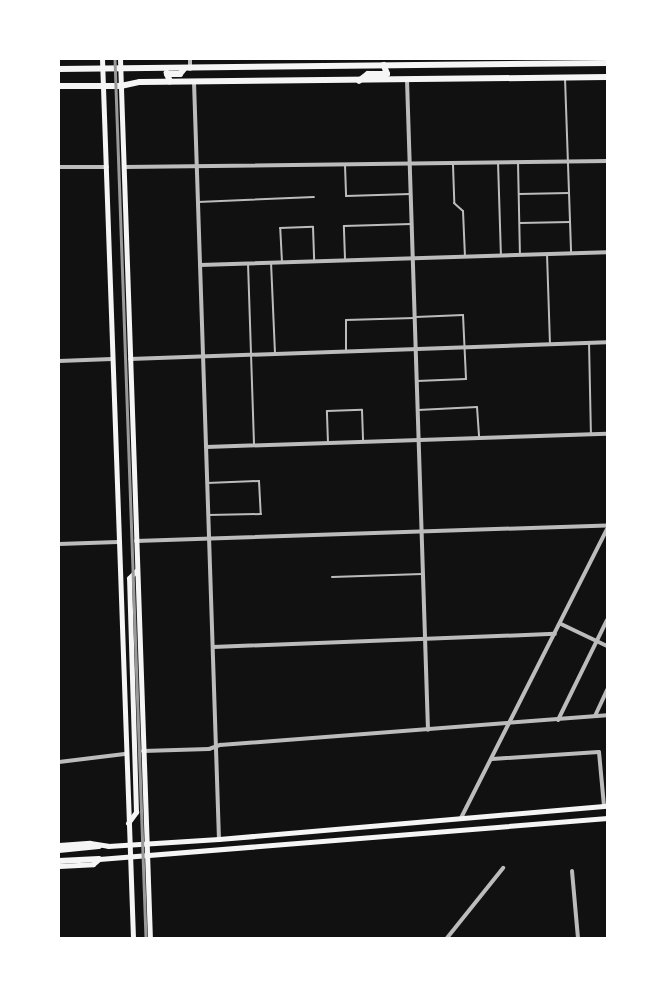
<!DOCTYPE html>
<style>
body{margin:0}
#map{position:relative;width:666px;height:997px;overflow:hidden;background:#111;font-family:Commissioner,sans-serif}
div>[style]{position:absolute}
.service>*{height:2px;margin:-1px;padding:0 1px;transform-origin:1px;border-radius:1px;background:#bcbcbc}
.minor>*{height:4px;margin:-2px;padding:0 2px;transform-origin:2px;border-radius:2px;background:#bcbcbc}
.secondary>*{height:5px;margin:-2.5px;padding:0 2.5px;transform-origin:2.5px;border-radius:2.5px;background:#f5f5f5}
.primary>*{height:5.5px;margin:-2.75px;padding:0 2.75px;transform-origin:2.75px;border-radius:2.75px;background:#f5f5f5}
.trunk>*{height:6px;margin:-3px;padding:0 3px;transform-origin:3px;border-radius:3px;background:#f5f5f5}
.rail>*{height:2.5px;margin:-1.25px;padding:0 1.25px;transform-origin:1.25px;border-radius:1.25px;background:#9a9a9a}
span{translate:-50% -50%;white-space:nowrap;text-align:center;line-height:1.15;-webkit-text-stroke:4px #fff;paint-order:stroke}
.frame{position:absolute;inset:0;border:60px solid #fff;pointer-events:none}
</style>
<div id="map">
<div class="service">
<div style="left:565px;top:78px;width:175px;rotate:88deg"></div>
<div style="left:498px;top:162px;width:93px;rotate:88.2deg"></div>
<div style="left:518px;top:162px;width:92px;rotate:88.8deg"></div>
<div style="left:345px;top:165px;width:31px;rotate:88deg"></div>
<div style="left:346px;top:196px;width:64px;rotate:-1.8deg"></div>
<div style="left:453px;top:165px;width:38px;rotate:88deg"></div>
<div style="left:454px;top:203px;width:12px;rotate:42deg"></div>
<div style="left:463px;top:211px;width:45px;rotate:87.5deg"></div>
<div style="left:519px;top:194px;width:50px;rotate:-1.1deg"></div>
<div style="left:198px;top:202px;width:116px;rotate:-2.5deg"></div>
<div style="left:520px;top:223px;width:50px;rotate:-1.1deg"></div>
<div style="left:547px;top:254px;width:90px;rotate:88.1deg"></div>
<div style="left:345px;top:259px;width:33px;rotate:-92deg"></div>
<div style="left:344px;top:226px;width:67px;rotate:-1.7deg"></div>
<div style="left:271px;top:262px;width:91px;rotate:87.5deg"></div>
<div style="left:282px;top:262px;width:34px;rotate:-93deg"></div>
<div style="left:280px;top:228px;width:33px;rotate:-2deg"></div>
<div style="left:313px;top:227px;width:34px;rotate:88deg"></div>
<div style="left:248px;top:263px;width:183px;rotate:88.1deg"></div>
<div style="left:416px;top:317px;width:47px;rotate:-2.4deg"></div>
<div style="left:463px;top:315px;width:64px;rotate:87.3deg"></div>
<div style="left:466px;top:379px;width:49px;rotate:177.7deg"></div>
<div style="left:589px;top:342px;width:92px;rotate:88.8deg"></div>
<div style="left:346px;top:351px;width:31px;rotate:-90deg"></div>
<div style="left:346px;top:320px;width:68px;rotate:-1.7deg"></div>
<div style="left:418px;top:410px;width:59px;rotate:-2.9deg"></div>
<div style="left:477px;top:407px;width:30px;rotate:86deg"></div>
<div style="left:328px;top:443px;width:32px;rotate:-92deg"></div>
<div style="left:327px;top:411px;width:35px;rotate:-2deg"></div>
<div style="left:362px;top:410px;width:32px;rotate:88deg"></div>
<div style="left:207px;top:483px;width:52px;rotate:-2.2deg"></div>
<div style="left:259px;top:481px;width:33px;rotate:87deg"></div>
<div style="left:261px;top:514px;width:53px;rotate:178.9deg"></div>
<div style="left:332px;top:577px;width:90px;rotate:-1.9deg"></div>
</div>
<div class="minor">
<div style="left:190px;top:69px;width:10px;rotate:-90deg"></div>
<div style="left:407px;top:80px;width:650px;rotate:88.15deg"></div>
<div style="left:194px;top:82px;width:757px;rotate:88.11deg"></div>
<div style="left:59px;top:167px;width:48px"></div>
<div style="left:124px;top:167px;width:483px;rotate:-0.7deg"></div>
<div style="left:200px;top:265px;width:407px;rotate:-1.8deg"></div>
<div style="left:130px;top:359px;width:477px;rotate:-2deg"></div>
<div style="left:59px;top:361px;width:53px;rotate:-2.2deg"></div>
<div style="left:206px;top:447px;width:401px;rotate:-1.9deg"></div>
<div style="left:136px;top:541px;width:471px;rotate:-1.9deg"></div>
<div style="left:59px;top:544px;width:59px;rotate:-1.9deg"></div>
<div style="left:561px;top:624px;width:51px;rotate:25.6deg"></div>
<div style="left:213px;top:647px;width:342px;rotate:-2.2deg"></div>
<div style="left:595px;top:716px;width:29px;rotate:-65deg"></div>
<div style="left:558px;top:720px;width:111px;rotate:-63.9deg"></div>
<div style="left:143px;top:751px;width:66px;rotate:-1.7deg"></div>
<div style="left:209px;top:749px;width:12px;rotate:-20deg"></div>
<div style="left:220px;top:745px;width:388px;rotate:-4.4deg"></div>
<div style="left:492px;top:759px;width:107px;rotate:-3.7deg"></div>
<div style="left:599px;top:752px;width:54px;rotate:84.7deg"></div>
<div style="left:59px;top:762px;width:66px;rotate:-6.9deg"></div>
<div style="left:461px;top:818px;width:324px;rotate:-63.2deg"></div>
<div style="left:572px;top:871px;width:67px;rotate:84.9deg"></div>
<div style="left:447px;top:938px;width:90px;rotate:-51.3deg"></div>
</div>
<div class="secondary">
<div style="left:102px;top:59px;width:880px;rotate:87.98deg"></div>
<div style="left:120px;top:59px;width:880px;rotate:88.05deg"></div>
<div style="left:128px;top:823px;width:14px;rotate:-54deg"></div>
<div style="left:136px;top:812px;width:234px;rotate:-91.7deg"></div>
<div style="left:129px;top:578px;width:11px;rotate:-45deg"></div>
<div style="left:59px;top:845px;width:31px;rotate:-4deg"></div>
<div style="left:90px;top:843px;width:18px;rotate:9deg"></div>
<div style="left:108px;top:846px;width:111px;rotate:-3.6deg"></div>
<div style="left:219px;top:839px;width:389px;rotate:-4.9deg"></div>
<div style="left:59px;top:866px;width:34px;rotate:-3deg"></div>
<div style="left:93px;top:864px;width:8px;rotate:-40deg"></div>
<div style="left:99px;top:859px;width:510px;rotate:-4.61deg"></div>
</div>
<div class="primary">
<div style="left:59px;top:69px;width:548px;rotate:-0.63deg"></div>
<div style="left:359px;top:81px;width:11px;rotate:-38deg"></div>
<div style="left:368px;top:74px;width:19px"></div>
<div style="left:387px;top:74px;width:9px;rotate:-111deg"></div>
<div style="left:170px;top:82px;width:9px;rotate:-111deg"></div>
<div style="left:167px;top:74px;width:13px"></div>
<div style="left:180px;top:74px;width:6px;rotate:-51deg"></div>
<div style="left:59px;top:86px;width:62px"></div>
<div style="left:121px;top:86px;width:19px;rotate:-12deg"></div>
<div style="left:140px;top:82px;width:467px;rotate:-0.6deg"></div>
</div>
<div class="trunk">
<div style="left:59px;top:850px;width:40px;rotate:-5.7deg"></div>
<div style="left:59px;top:861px;width:40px;rotate:-2.9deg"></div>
</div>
<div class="rail">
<div style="left:115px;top:59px;width:880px;rotate:87.98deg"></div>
</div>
<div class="frame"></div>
</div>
